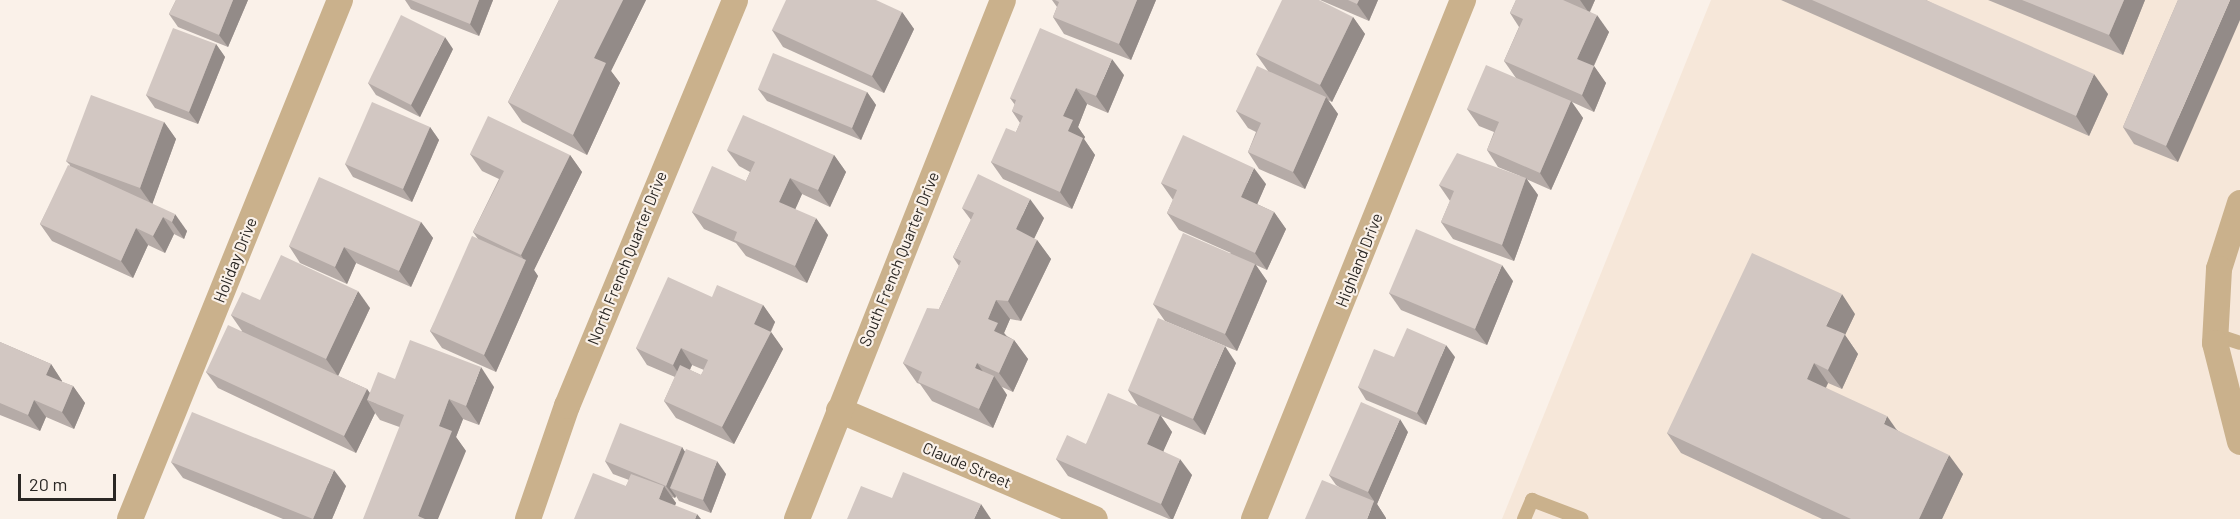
<!DOCTYPE html>
<style>
body{margin:0}
#map{position:relative;width:2240px;height:519px;overflow:hidden;background:#faf1e9;font-family:Barlow,sans-serif}
div>[style]{position:absolute}
.built>*{inset:0;background:#f6e7d9}
.service>*{height:14px;margin:-7px;padding:0 7px;transform-origin:7px;border-radius:7px;background:#cab18c}
.minor>*{height:26px;margin:-13px;padding:0 13px;transform-origin:13px;border-radius:13px;background:#cab18c}
.wall>*{inset:0;background:#b5aba7}
.shaded-wall>*{inset:0;background:#938b88}
.building>*{inset:0;background:#d2c7c2}
span{translate:-50% -50%;white-space:nowrap;text-align:center;line-height:1.15;-webkit-text-stroke:4.5px #faf1e9;paint-order:stroke}
.street-label{font-size:16px;color:#2a2724}
.scale{position:absolute;left:18px;top:474px;width:98px;height:27px;box-sizing:border-box;border:3px solid #2a2724;border-top:0;padding-left:8px;font-size:18px;line-height:21px;white-space:nowrap;color:#2a2724;-webkit-text-stroke:4px #faf1e9;paint-order:stroke}
</style>
<div id="map">
<div class="built">
<div style="clip-path:polygon(1711px 0,2240px 0,2240px 519px,1502px 519px)"></div>
</div>
<div class="service">
<div style="left:2216px;top:335px;width:25px;rotate:18deg"></div>
<div style="left:1524px;top:519px;width:21px;rotate:-67deg"></div>
<div style="left:1532px;top:500px;width:53px;rotate:20.8deg"></div>
</div>
<div class="minor">
<div style="left:2240px;top:203px;width:69px;rotate:107.7deg"></div>
<div style="left:2219px;top:269px;width:74px;rotate:93.1deg"></div>
<div style="left:2215px;top:343px;width:102px;rotate:75.8deg"></div>
<div style="left:839px;top:410px;width:278px;rotate:23.1deg"></div>
<div style="left:130px;top:519px;width:560px;rotate:-67.97deg"></div>
<div style="left:528px;top:519px;width:120px;rotate:-71deg"></div>
<div style="left:567px;top:406px;width:439px;rotate:-67.5deg"></div>
<div style="left:797px;top:519px;width:558px;rotate:-68.35deg"></div>
<div style="left:1254px;top:519px;width:560px;rotate:-68.07deg"></div>
</div>
<div class="wall">
<div style="clip-path:polygon(176px 0,248px 0,228px 47px,178px 27px,169px 14px)"></div>
<div style="clip-path:polygon(405px 0,493px 0,479px 36px,411px 9px)"></div>
<div style="clip-path:polygon(559px 0,646px 0,611px 71px,620px 83px,587px 155px,522px 122px,508px 102px)"></div>
<div style="clip-path:polygon(1052px 0,1156px 0,1131px 60px,1064px 34px,1053px 17px,1057px 7px)"></div>
<div style="clip-path:polygon(1320px 0,1378px 0,1369px 21px)"></div>
<div style="clip-path:polygon(1516px 0,1595px 0,1590px 12px,1609px 32px,1594px 66px,1606px 83px,1594px 112px,1572px 102px,1583px 118px,1551px 190px,1526px 179px,1538px 195px,1514px 261px,1453px 239px,1441px 222px,1450px 201px,1439px 185px,1520px 176px,1498px 167px,1487px 150px,1494px 132px,1479px 126px,1467px 109px,1516px 78px,1504px 61px,1519px 27px,1510px 13px)"></div>
<div style="clip-path:polygon(1781px 0,1926px 0,2108px 94px,2089px 136px)"></div>
<div style="clip-path:polygon(1988px 0,2145px 0,2123px 55px)"></div>
<div style="clip-path:polygon(2178px 0,2178px 162px,2134px 144px,2123px 127px)"></div>
<div style="clip-path:polygon(902px 12px,914px 29px,884px 93px,783px 47px,772px 30px)"></div>
<div style="clip-path:polygon(1353px 17px,1365px 34px,1332px 102px,1328px 100px,1338px 114px,1305px 189px,1259px 169px,1248px 152px,1256px 132px,1248px 128px,1236px 111px,1268px 71px,1256px 54px)"></div>
<div style="clip-path:polygon(216px 44px,225px 57px,198px 124px,155px 108px,146px 95px)"></div>
<div style="clip-path:polygon(453px 49px,420px 117px,376px 95px,368px 83px)"></div>
<div style="clip-path:polygon(1124px 75px,1108px 113px,1087px 104px,1078px 127px,1085px 137px,1084px 139px,1095px 155px,1072px 209px,1003px 179px,991px 162px,1016px 132px,1020px 123px,1012px 111px,1015px 105px,1010px 98px)"></div>
<div style="clip-path:polygon(758px 89px,867px 92px,876px 105px,861px 140px,767px 101px)"></div>
<div style="clip-path:polygon(164px 122px,176px 139px,152px 204px,187px 231px,184px 239px,174px 234px,165px 253px,148px 245px,133px 278px,52px 241px,40px 224px,70px 165px,66px 161px)"></div>
<div style="clip-path:polygon(430px 127px,439px 140px,412px 202px,353px 177px,345px 164px)"></div>
<div style="clip-path:polygon(727px 150px,834px 155px,846px 172px,830px 207px,802px 194px,795px 209px,828px 235px,807px 283px,746px 256px,736px 243px,704px 229px,692px 212px,746px 181px,750px 172px,739px 166px)"></div>
<div style="clip-path:polygon(470px 154px,570px 155px,582px 172px,534px 270px,538px 276px,496px 372px,442px 348px,430px 331px,478px 239px,473px 232px,499px 179px,482px 171px)"></div>
<div style="clip-path:polygon(1161px 183px,1266px 184px,1257px 204px,1274px 212px,1286px 229px,1267px 270px,1256px 265px,1267px 281px,1237px 351px,1165px 321px,1153px 304px,1231px 253px,1179px 230px,1167px 213px,1173px 200px)"></div>
<div style="clip-path:polygon(962px 208px,1044px 218px,1034px 239px,1037px 240px,1051px 259px,1021px 321px,1010px 319px,1004px 333px,1007px 336px,1014px 340px,1028px 359px,1013px 392px,1002px 387px,1007px 395px,993px 428px,932px 401px,920px 384px,917px 383px,903px 363px,939px 309px,959px 266px,953px 257px,971px 220px)"></div>
<div style="clip-path:polygon(421px 222px,433px 238px,411px 287px,356px 263px,347px 284px,300px 263px,289px 246px)"></div>
<div style="clip-path:polygon(1513px 281px,1487px 345px,1401px 310px,1389px 293px)"></div>
<div style="clip-path:polygon(evenodd,712px 297px,763px 305px,775px 322px,771px 332px,783px 349px,734px 444px,676px 418px,664px 401px,675px 377px,647px 365px,636px 348px,712px 297px,692px 365px,704px 370px,701px 375px,690px 370px,692px 365px)"></div>
<div style="clip-path:polygon(260px 300px,370px 308px,338px 376px,367px 389px,370px 393px,395px 379px,494px 387px,479px 425px,463px 419px,456px 437px,466px 451px,380px 420px,375px 413px,356px 453px,218px 388px,206px 372px,242px 331px,231px 315px)"></div>
<div style="clip-path:polygon(1855px 314px,1845px 335px,1858px 354px,1842px 389px,1828px 383px,1826px 388px,1897px 430px,1963px 474px,1942px 519px,1822px 519px,1681px 453px,1667px 433px)"></div>
<div style="clip-path:polygon(0 342px,51px 364px,62px 381px,62px 382px,73px 386px,85px 403px,74px 429px,46px 417px,40px 431px,0 415px)"></div>
<div style="clip-path:polygon(1394px 357px,1455px 357px,1426px 425px,1366px 400px,1358px 387px)"></div>
<div style="clip-path:polygon(1236px 363px,1205px 435px,1161px 416px,1172px 432px,1163px 451px,1192px 475px,1173px 519px,1169px 519px,1068px 476px,1056px 459px,1086px 444px,1138px 406px,1128px 390px)"></div>
<div style="clip-path:polygon(1408px 432px,1377px 504px,1386px 518px,1336px 485px,1329px 475px)"></div>
<div style="clip-path:polygon(682px 447px,684px 451px,726px 474px,711px 513px,679px 501px,676px 496px,675px 498px,672px 497px,676px 503px,675px 505px,626px 486px,629px 480px,613px 474px,605px 461px)"></div>
<div style="clip-path:polygon(171px 462px,346px 486px,332px 519px,283px 519px,183px 478px)"></div>
</div>
<div class="shaded-wall">
<div style="clip-path:polygon(233px 0,248px 0,228px 47px,219px 35px)"></div>
<div style="clip-path:polygon(479px 0,493px 0,479px 36px,470px 24px)"></div>
<div style="clip-path:polygon(623px 0,646px 0,611px 71px,620px 83px,587px 155px,573px 135px,594px 58px)"></div>
<div style="clip-path:polygon(1137px 0,1156px 0,1131px 60px,1119px 44px)"></div>
<div style="clip-path:polygon(1359px 0,1378px 0,1369px 21px,1357px 4px)"></div>
<div style="clip-path:polygon(1580px 0,1595px 0,1589px 13px)"></div>
<div style="clip-path:polygon(2124px 0,2145px 0,2123px 55px,2109px 35px)"></div>
<div style="clip-path:polygon(2230px 0,2240px 0,2240px 20px,2178px 162px,2166px 146px)"></div>
<div style="clip-path:polygon(902px 12px,914px 29px,884px 93px,872px 76px)"></div>
<div style="clip-path:polygon(1597px 15px,1609px 32px,1589px 76px,1577px 59px)"></div>
<div style="clip-path:polygon(1353px 17px,1365px 34px,1332px 102px,1320px 85px)"></div>
<div style="clip-path:polygon(445px 37px,453px 49px,420px 117px,411px 105px)"></div>
<div style="clip-path:polygon(216px 44px,225px 57px,198px 124px,189px 112px)"></div>
<div style="clip-path:polygon(1112px 59px,1124px 75px,1108px 113px,1096px 96px)"></div>
<div style="clip-path:polygon(1594px 66px,1606px 83px,1594px 112px,1582px 95px)"></div>
<div style="clip-path:polygon(2094px 74px,2108px 94px,2089px 136px,2076px 116px)"></div>
<div style="clip-path:polygon(1076px 88px,1087px 104px,1078px 127px,1085px 137px,1084px 139px,1095px 155px,1072px 209px,1060px 192px,1068px 131px,1063px 116px)"></div>
<div style="clip-path:polygon(867px 92px,876px 105px,861px 140px,852px 128px)"></div>
<div style="clip-path:polygon(1326px 97px,1338px 114px,1305px 189px,1293px 172px)"></div>
<div style="clip-path:polygon(1571px 101px,1583px 118px,1551px 190px,1540px 173px)"></div>
<div style="clip-path:polygon(164px 122px,176px 139px,152px 205px,140px 188px)"></div>
<div style="clip-path:polygon(430px 127px,439px 140px,412px 202px,403px 189px)"></div>
<div style="clip-path:polygon(570px 155px,582px 172px,534px 270px,538px 276px,496px 372px,484px 355px,525px 262px,521px 255px)"></div>
<div style="clip-path:polygon(834px 155px,846px 172px,830px 207px,818px 190px)"></div>
<div style="clip-path:polygon(1254px 168px,1266px 184px,1253px 214px,1241px 197px)"></div>
<div style="clip-path:polygon(790px 178px,802px 194px,791px 219px,779px 202px)"></div>
<div style="clip-path:polygon(1526px 178px,1538px 195px,1514px 261px,1502px 245px)"></div>
<div style="clip-path:polygon(1030px 199px,1044px 218px,1029px 249px,1016px 229px)"></div>
<div style="clip-path:polygon(1274px 212px,1286px 229px,1267px 270px,1255px 253px)"></div>
<div style="clip-path:polygon(175px 214px,187px 231px,184px 239px,172px 222px)"></div>
<div style="clip-path:polygon(163px 217px,174px 234px,165px 253px,153px 236px)"></div>
<div style="clip-path:polygon(816px 218px,828px 235px,807px 283px,795px 266px)"></div>
<div style="clip-path:polygon(421px 222px,433px 238px,411px 287px,399px 271px)"></div>
<div style="clip-path:polygon(136px 228px,148px 245px,133px 278px,121px 261px)"></div>
<div style="clip-path:polygon(1037px 240px,1051px 259px,1021px 321px,1008px 301px)"></div>
<div style="clip-path:polygon(344px 247px,356px 263px,347px 284px,335px 267px)"></div>
<div style="clip-path:polygon(1255px 264px,1267px 281px,1237px 351px,1225px 334px)"></div>
<div style="clip-path:polygon(1502px 265px,1513px 281px,1487px 345px,1475px 329px)"></div>
<div style="clip-path:polygon(358px 291px,370px 308px,338px 376px,326px 359px)"></div>
<div style="clip-path:polygon(1842px 294px,1855px 314px,1845px 335px,1858px 354px,1842px 389px,1828px 370px,1826px 326px)"></div>
<div style="clip-path:polygon(996px 300px,1010px 319px,1004px 333px,1011px 343px,994px 331px,988px 319px)"></div>
<div style="clip-path:polygon(763px 305px,775px 322px,766px 341px,754px 324px)"></div>
<div style="clip-path:polygon(771px 332px,783px 349px,734px 444px,722px 427px)"></div>
<div style="clip-path:polygon(1014px 340px,1028px 359px,1013px 392px,999px 373px)"></div>
<div style="clip-path:polygon(1446px 345px,1455px 357px,1426px 425px,1417px 413px)"></div>
<div style="clip-path:polygon(1225px 346px,1236px 363px,1205px 435px,1193px 419px)"></div>
<div style="clip-path:polygon(681px 348px,692px 365px,684px 382px,673px 365px)"></div>
<div style="clip-path:polygon(977px 363px,990px 382px,975px 368px)"></div>
<div style="clip-path:polygon(1814px 363px,1828px 383px,1820px 399px,1807px 379px)"></div>
<div style="clip-path:polygon(51px 364px,62px 381px,58px 392px,46px 375px)"></div>
<div style="clip-path:polygon(481px 367px,494px 387px,479px 425px,466px 406px)"></div>
<div style="clip-path:polygon(994px 376px,1007px 395px,993px 428px,979px 409px)"></div>
<div style="clip-path:polygon(73px 386px,85px 403px,74px 429px,62px 412px)"></div>
<div style="clip-path:polygon(367px 389px,377px 404px,367px 400px,375px 413px,356px 453px,344px 436px)"></div>
<div style="clip-path:polygon(449px 399px,463px 419px,456px 437px,466px 451px,438px 519px,420px 519px,418px 516px,439px 426px)"></div>
<div style="clip-path:polygon(34px 400px,46px 417px,40px 431px,28px 415px)"></div>
<div style="clip-path:polygon(1160px 415px,1172px 432px,1159px 461px,1147px 444px)"></div>
<div style="clip-path:polygon(1887px 416px,1901px 436px,1884px 424px)"></div>
<div style="clip-path:polygon(1400px 419px,1408px 432px,1377px 504px,1386px 518px,1386px 519px,1367px 519px,1374px 501px,1368px 492px)"></div>
<div style="clip-path:polygon(682px 447px,690px 460px,670px 488px,676px 496px,675px 498px,666px 486px)"></div>
<div style="clip-path:polygon(1949px 455px,1963px 474px,1942px 519px,1919px 519px)"></div>
<div style="clip-path:polygon(1180px 459px,1192px 475px,1173px 519px,1171px 519px,1161px 504px)"></div>
<div style="clip-path:polygon(717px 461px,726px 474px,711px 513px,703px 500px)"></div>
<div style="clip-path:polygon(334px 470px,346px 486px,332px 519px,313px 519px)"></div>
<div style="clip-path:polygon(664px 486px,676px 503px,671px 516px,659px 499px)"></div>
<div style="clip-path:polygon(981px 504px,991px 519px,974px 519px)"></div>
<div style="clip-path:polygon(697px 514px,701px 519px,695px 519px)"></div>
</div>
<div class="building">
<div style="clip-path:polygon(176px 0,233px 0,219px 35px,169px 14px)"></div>
<div style="clip-path:polygon(411px 0,479px 0,470px 24px)"></div>
<div style="clip-path:polygon(559px 0,623px 0,594px 58px,606px 63px,573px 135px,508px 102px)"></div>
<div style="clip-path:polygon(786px 0,876px 0,902px 12px,872px 76px,772px 30px)"></div>
<div style="clip-path:polygon(1055px 0,1137px 0,1119px 44px,1053px 17px,1059px 2px)"></div>
<div style="clip-path:polygon(1282px 0,1319px 0,1353px 17px,1320px 85px,1256px 54px)"></div>
<div style="clip-path:polygon(1348px 0,1359px 0,1357px 4px)"></div>
<div style="clip-path:polygon(1516px 0,1563px 0,1597px 15px,1577px 59px,1594px 66px,1582px 95px,1504px 61px,1523px 19px,1510px 13px)"></div>
<div style="clip-path:polygon(1812px 0,1926px 0,2094px 74px,2076px 116px)"></div>
<div style="clip-path:polygon(2022px 0,2124px 0,2109px 35px)"></div>
<div style="clip-path:polygon(2178px 0,2230px 0,2166px 146px,2123px 127px)"></div>
<div style="clip-path:polygon(401px 15px,445px 37px,411px 105px,368px 83px)"></div>
<div style="clip-path:polygon(173px 28px,216px 44px,189px 112px,146px 95px)"></div>
<div style="clip-path:polygon(1040px 28px,1112px 59px,1096px 96px,1076px 88px,1063px 116px,1073px 120px,1068px 131px,1083px 138px,1060px 192px,991px 162px,1006px 128px,1016px 132px,1023px 116px,1012px 111px,1016px 100px,1010px 98px)"></div>
<div style="clip-path:polygon(773px 53px,867px 92px,852px 128px,758px 89px)"></div>
<div style="clip-path:polygon(1486px 65px,1571px 101px,1540px 173px,1487px 150px,1499px 122px,1467px 109px)"></div>
<div style="clip-path:polygon(1257px 66px,1326px 97px,1293px 172px,1248px 152px,1261px 123px,1236px 111px)"></div>
<div style="clip-path:polygon(91px 95px,164px 122px,140px 188px,66px 161px)"></div>
<div style="clip-path:polygon(372px 102px,430px 127px,403px 189px,345px 164px)"></div>
<div style="clip-path:polygon(743px 115px,834px 155px,818px 190px,790px 178px,779px 202px,816px 218px,795px 266px,734px 240px,737px 232px,692px 212px,712px 166px,746px 181px,755px 162px,727px 150px)"></div>
<div style="clip-path:polygon(488px 116px,570px 155px,521px 255px,473px 232px,504px 171px,470px 154px)"></div>
<div style="clip-path:polygon(1183px 135px,1254px 168px,1241px 197px,1274px 212px,1255px 253px,1167px 213px,1177px 190px,1161px 183px)"></div>
<div style="clip-path:polygon(1457px 153px,1526px 178px,1502px 245px,1441px 222px,1454px 191px,1439px 185px)"></div>
<div style="clip-path:polygon(68px 165px,175px 214px,172px 222px,163px 217px,153px 236px,136px 228px,121px 261px,40px 224px)"></div>
<div style="clip-path:polygon(978px 174px,1030px 199px,1016px 229px,1037px 240px,1008px 301px,996px 300px,988px 319px,998px 323px,994px 331px,1014px 340px,999px 373px,977px 363px,975px 368px,994px 376px,979px 409px,918px 382px,922px 372px,903px 363px,927px 308px,939px 309px,961px 261px,953px 257px,974px 213px,962px 208px)"></div>
<div style="clip-path:polygon(319px 177px,421px 222px,399px 271px,344px 247px,335px 267px,289px 246px)"></div>
<div style="clip-path:polygon(1416px 229px,1502px 265px,1475px 329px,1389px 293px)"></div>
<div style="clip-path:polygon(1183px 233px,1255px 264px,1225px 334px,1153px 304px)"></div>
<div style="clip-path:polygon(472px 236px,526px 260px,484px 355px,430px 331px)"></div>
<div style="clip-path:polygon(1752px 253px,1842px 294px,1826px 326px,1845px 334px,1828px 370px,1814px 363px,1807px 379px,1887px 416px,1884px 424px,1949px 455px,1919px 519px,1851px 519px,1667px 433px)"></div>
<div style="clip-path:polygon(281px 255px,358px 291px,326px 359px,231px 315px,242px 292px,260px 300px)"></div>
<div style="clip-path:polygon(668px 277px,712px 297px,717px 285px,763px 305px,754px 324px,771px 332px,722px 427px,664px 401px,680px 365px,701px 375px,708px 360px,681px 348px,673px 365px,636px 348px)"></div>
<div style="clip-path:polygon(1158px 318px,1225px 346px,1193px 419px,1128px 390px)"></div>
<div style="clip-path:polygon(228px 325px,367px 389px,344px 436px,206px 372px)"></div>
<div style="clip-path:polygon(1407px 328px,1446px 345px,1417px 413px,1358px 387px,1374px 349px,1394px 357px)"></div>
<div style="clip-path:polygon(410px 340px,481px 367px,466px 406px,449px 399px,439px 426px,452px 431px,418px 516px,425px 519px,363px 519px,404px 415px,367px 400px,378px 372px,395px 379px)"></div>
<div style="clip-path:polygon(0 342px,51px 364px,46px 375px,73px 386px,62px 412px,34px 400px,28px 415px,0 403px)"></div>
<div style="clip-path:polygon(1108px 393px,1160px 415px,1147px 444px,1180px 459px,1161px 504px,1056px 459px,1067px 435px,1086px 444px)"></div>
<div style="clip-path:polygon(1361px 402px,1400px 419px,1368px 492px,1329px 475px)"></div>
<div style="clip-path:polygon(192px 412px,334px 470px,313px 519px,171px 462px)"></div>
<div style="clip-path:polygon(620px 423px,682px 447px,666px 486px,605px 461px)"></div>
<div style="clip-path:polygon(686px 449px,717px 461px,703px 500px,670px 488px)"></div>
<div style="clip-path:polygon(903px 472px,981px 504px,974px 519px,847px 519px,861px 486px,892px 498px)"></div>
<div style="clip-path:polygon(593px 473px,626px 486px,631px 474px,664px 486px,659px 499px,697px 514px,695px 519px,574px 519px)"></div>
<div style="clip-path:polygon(1322px 480px,1374px 501px,1367px 519px,1305px 519px)"></div>
</div>
<div class="street-label">
<span style="left:627px;top:258px;rotate:-68deg">North French Quarter Drive</span>
<span style="left:899px;top:259px;rotate:-68deg">South French Quarter Drive</span>
<span style="left:235px;top:260px;rotate:-68deg">Holiday Drive</span>
<span style="left:1359px;top:260px;rotate:-68deg">Highland Drive</span>
<span style="left:967px;top:465px;rotate:23deg">Claude Street</span>
</div>
<div class="scale">20 m</div>
</div>
